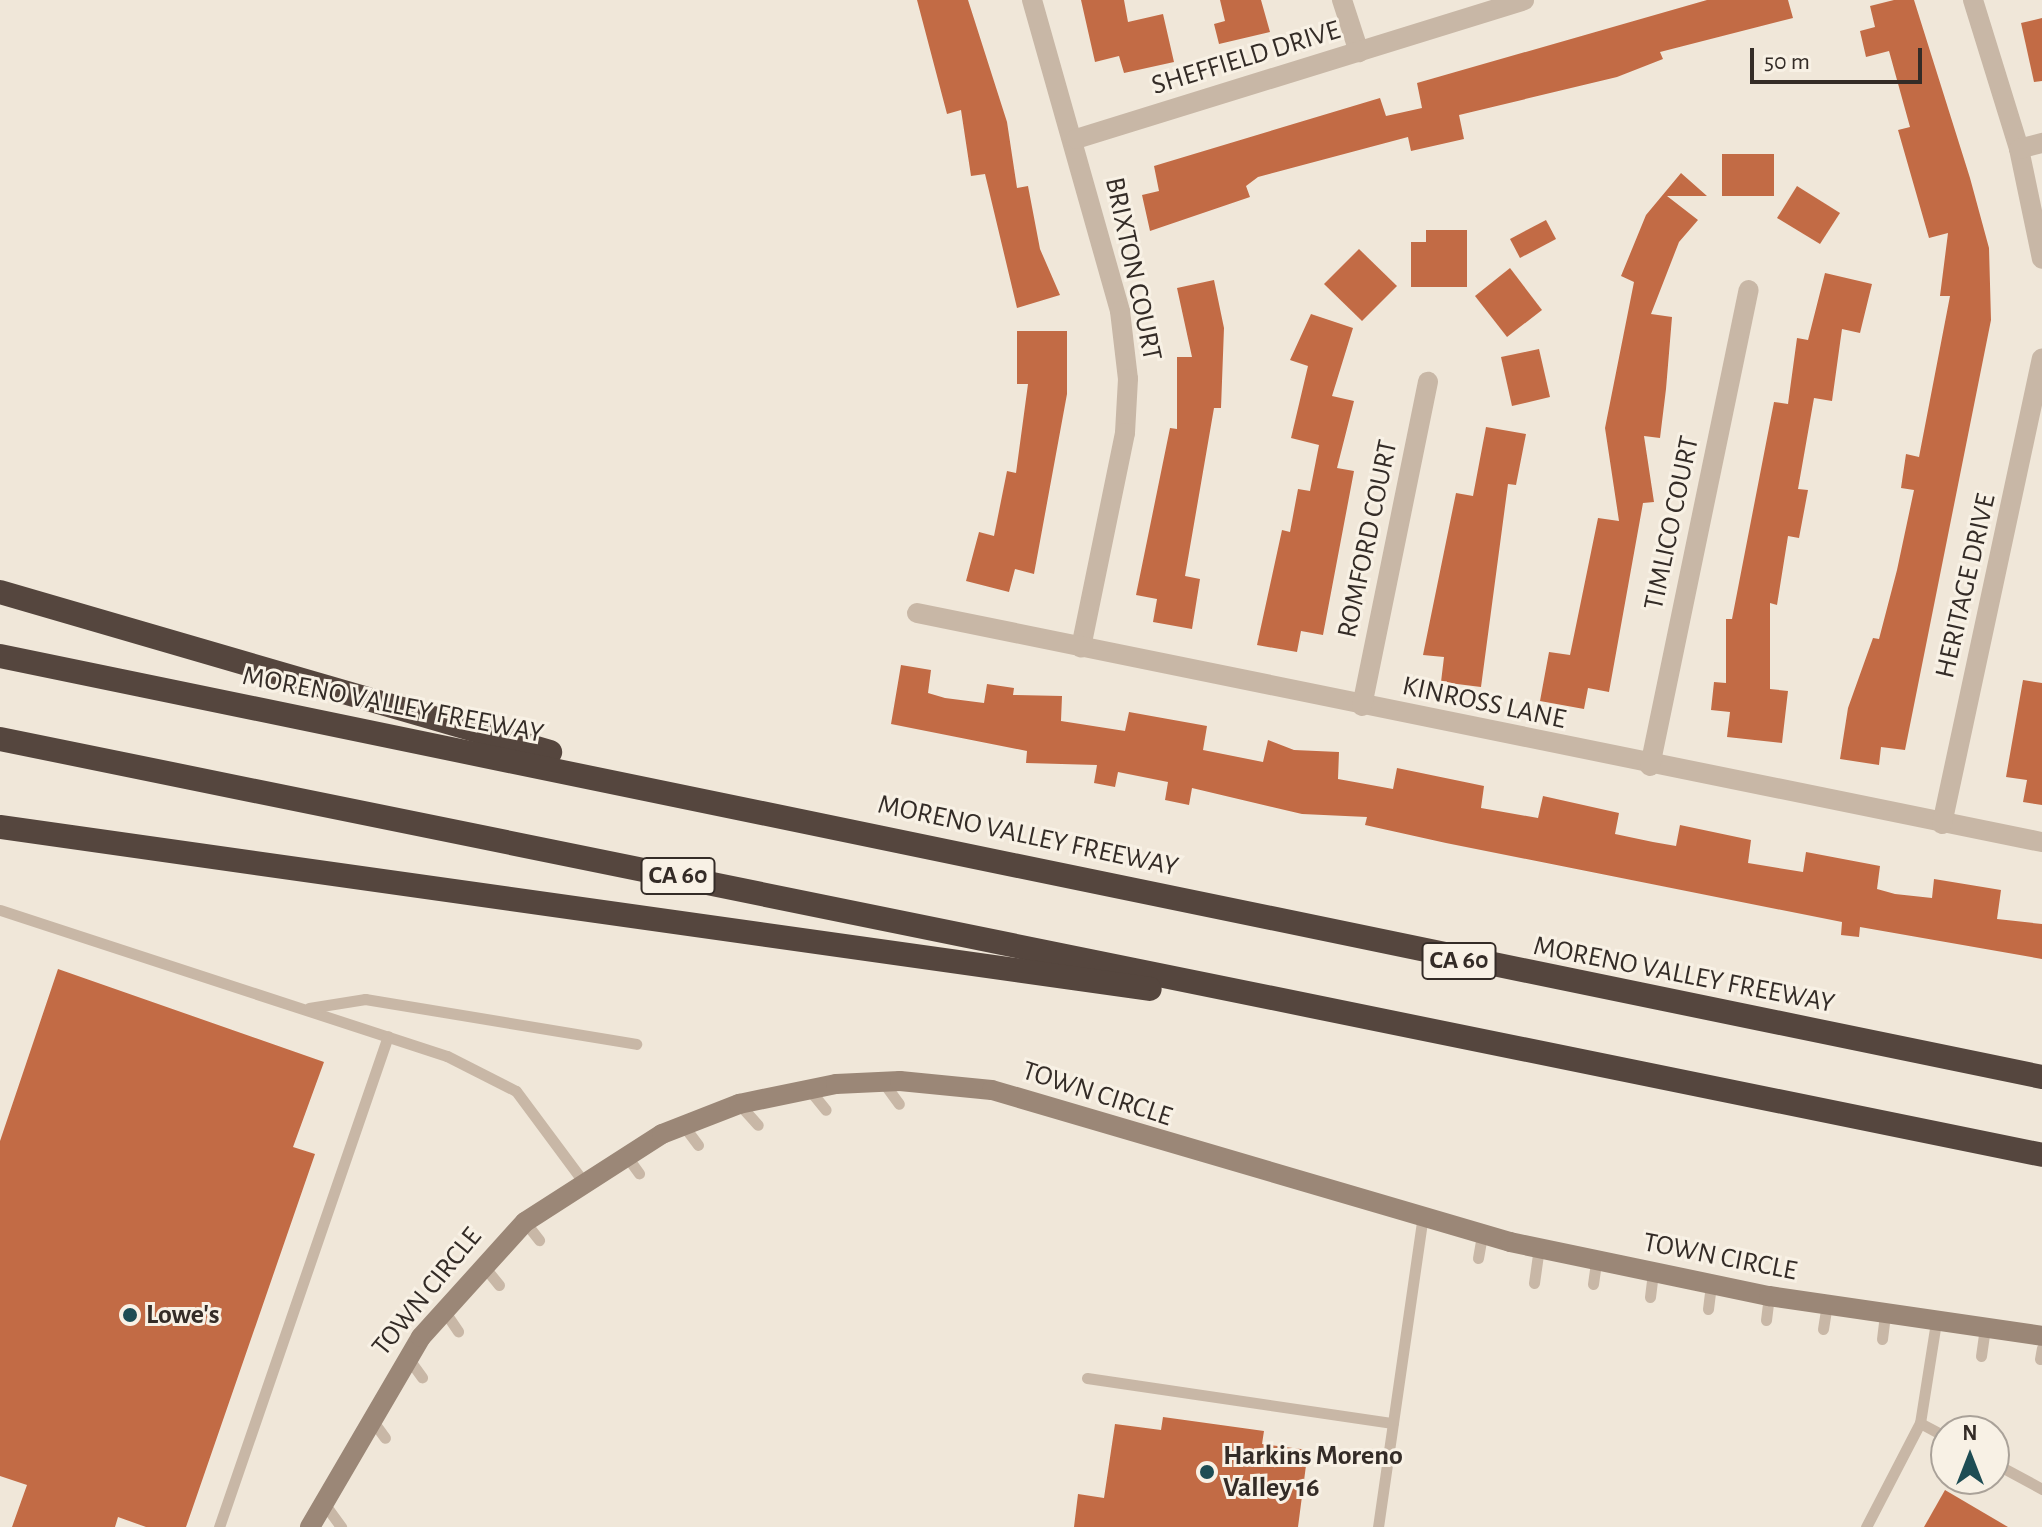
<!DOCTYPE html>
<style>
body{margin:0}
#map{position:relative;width:2042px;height:1527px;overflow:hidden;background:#f0e7d9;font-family:"Alegreya Sans",sans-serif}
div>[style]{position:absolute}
.building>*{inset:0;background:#c26b45}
.lane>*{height:11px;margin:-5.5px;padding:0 5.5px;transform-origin:5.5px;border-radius:5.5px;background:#c8b7a6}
.street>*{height:20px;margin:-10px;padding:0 10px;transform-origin:10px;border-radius:10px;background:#c8b7a6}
.secondary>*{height:20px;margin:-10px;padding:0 10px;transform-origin:10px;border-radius:10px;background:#9b8777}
.highway>*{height:24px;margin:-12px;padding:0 12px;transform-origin:12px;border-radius:12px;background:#55463e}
.dots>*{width:22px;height:22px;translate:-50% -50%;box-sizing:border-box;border:4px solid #f8f1e5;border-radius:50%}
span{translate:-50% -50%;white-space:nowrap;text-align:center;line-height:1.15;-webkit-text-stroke:6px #f8f1e5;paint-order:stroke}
.shield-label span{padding:2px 6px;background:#f8f1e5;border:2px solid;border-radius:6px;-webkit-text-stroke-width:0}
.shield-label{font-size:26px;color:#342c27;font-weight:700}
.street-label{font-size:28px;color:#342c27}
.poi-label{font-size:28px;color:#342c27;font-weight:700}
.left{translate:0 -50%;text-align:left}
.north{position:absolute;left:1930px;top:1415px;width:80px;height:80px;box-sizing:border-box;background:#f8f1e5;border:2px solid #aaa299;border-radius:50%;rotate:0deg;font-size:22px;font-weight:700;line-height:32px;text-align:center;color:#342c27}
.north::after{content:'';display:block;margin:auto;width:28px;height:36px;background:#1e4d54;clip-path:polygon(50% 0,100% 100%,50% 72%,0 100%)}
.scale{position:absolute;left:1750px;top:48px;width:172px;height:36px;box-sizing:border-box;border:4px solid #342c27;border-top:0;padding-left:10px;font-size:24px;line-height:28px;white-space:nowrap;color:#342c27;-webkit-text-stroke:6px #f8f1e5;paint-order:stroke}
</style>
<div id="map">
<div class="building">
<div style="clip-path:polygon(917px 0,968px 0,1007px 122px,1017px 188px,1028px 186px,1040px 249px,1060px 295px,1017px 308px,985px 174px,971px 176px,961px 110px,947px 114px)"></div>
<div style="clip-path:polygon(1081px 0,1124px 0,1128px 22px,1163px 14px,1174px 62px,1124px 73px,1119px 56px,1095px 62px)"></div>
<div style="clip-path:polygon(1220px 0,1261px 0,1270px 32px,1219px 44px,1214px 24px,1225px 21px)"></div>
<div style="clip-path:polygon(1707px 0,1788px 0,1793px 18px,1660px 52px,1663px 59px,1617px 77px,1459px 115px,1464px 139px,1411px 151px,1408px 137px,1258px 177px,1246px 186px,1250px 197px,1150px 231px,1142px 195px,1159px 191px,1154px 166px,1380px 98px,1386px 116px,1422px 108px,1417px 83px)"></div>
<div style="clip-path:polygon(1894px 0,1914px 0,1970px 178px,1989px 248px,1991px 320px,1905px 750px,1881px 747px,1879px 765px,1840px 759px,1848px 708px,1873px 638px,1879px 639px,1897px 570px,1914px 490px,1901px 488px,1906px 454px,1919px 457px,1950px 296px,1940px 296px,1948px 233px,1929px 238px,1898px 130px,1910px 127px,1889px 51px,1866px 57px,1860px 31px,1875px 27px,1870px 6px)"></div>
<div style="clip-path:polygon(2042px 18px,2042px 81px,2034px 82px,2021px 23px)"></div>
<div style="clip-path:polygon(1722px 154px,1774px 154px,1774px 196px,1722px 196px)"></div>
<div style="clip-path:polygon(1681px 173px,1707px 196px,1667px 196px,1698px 220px,1679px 242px,1651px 314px,1672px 317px,1666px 389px,1660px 438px,1644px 436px,1654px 502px,1643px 503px,1609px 692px,1588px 688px,1584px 709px,1540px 701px,1549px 652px,1570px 655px,1598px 518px,1619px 521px,1605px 428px,1634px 282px,1621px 276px,1646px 215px)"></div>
<div style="clip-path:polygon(1797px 186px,1840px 213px,1820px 244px,1777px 218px)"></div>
<div style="clip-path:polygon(1546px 220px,1556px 239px,1520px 258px,1510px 239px)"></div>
<div style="clip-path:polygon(1426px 230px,1467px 230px,1467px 287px,1411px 287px,1411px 242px,1426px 242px)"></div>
<div style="clip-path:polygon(1359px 249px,1397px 286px,1362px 321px,1324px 284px)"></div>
<div style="clip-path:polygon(1510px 268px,1542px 310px,1507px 337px,1475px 296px)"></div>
<div style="clip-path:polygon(1825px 273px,1872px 284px,1860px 333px,1842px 329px,1832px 401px,1814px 398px,1798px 489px,1808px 490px,1799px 538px,1788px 536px,1777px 605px,1770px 603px,1770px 689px,1788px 691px,1782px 743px,1727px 737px,1730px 712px,1711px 710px,1714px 682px,1726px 683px,1726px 619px,1732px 619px,1774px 402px,1788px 404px,1797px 338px,1808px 340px)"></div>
<div style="clip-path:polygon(1214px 280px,1224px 328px,1221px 408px,1214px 408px,1185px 576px,1200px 579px,1192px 629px,1153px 622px,1157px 599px,1136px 595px,1170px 428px,1177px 429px,1177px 357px,1192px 357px,1177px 288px)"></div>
<div style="clip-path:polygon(1311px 314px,1353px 328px,1332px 396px,1354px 401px,1337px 468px,1354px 471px,1323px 635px,1301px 631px,1297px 652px,1257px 645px,1282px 530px,1290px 532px,1298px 489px,1310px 491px,1319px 445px,1291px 438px,1308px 366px,1290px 360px)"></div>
<div style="clip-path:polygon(1017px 331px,1067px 331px,1067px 394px,1034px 574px,1015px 569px,1009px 592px,966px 581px,979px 532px,994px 536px,1007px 471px,1016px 473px,1028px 384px,1017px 384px)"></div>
<div style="clip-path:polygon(1539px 349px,1550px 397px,1512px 406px,1501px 357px)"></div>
<div style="clip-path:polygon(1486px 427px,1526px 434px,1516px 485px,1508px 484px,1481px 687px,1441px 682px,1444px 657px,1423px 655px,1456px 493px,1473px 496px)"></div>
<div style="clip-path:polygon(901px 665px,931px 670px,928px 693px,945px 698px,984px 703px,987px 684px,1014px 688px,1013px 695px,1062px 696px,1061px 721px,1125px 731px,1129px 712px,1207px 726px,1203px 750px,1263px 762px,1268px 740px,1294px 750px,1339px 752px,1338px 779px,1393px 789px,1397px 768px,1484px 786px,1481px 808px,1538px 818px,1543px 796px,1619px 813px,1615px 834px,1653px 842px,1676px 846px,1680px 825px,1751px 840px,1748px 863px,1803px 872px,1806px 852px,1880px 866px,1877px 889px,1895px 894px,1932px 898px,1934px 879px,2001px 890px,1997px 919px,2042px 924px,2042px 959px,1860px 927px,1859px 937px,1841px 935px,1842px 922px,1446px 843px,1365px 825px,1367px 817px,1302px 814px,1192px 788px,1189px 805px,1165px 800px,1168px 782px,1118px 772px,1115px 787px,1094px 783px,1097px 765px,1026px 763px,1027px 751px,891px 724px)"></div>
<div style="clip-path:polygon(2023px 680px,2042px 683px,2042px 805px,2023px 802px,2027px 780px,2006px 777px)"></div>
<div style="clip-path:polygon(58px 969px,324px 1062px,293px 1147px,315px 1154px,186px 1527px,146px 1527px,118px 1517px,115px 1527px,12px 1527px,27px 1485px,0 1476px,0 1141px)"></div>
<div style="clip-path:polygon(1163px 1417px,1264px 1431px,1262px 1444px,1308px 1450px,1298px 1527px,1074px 1527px,1078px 1494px,1104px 1498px,1115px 1424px,1161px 1430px)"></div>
<div style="clip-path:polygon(1945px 1490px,2008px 1527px,1924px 1527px)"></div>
</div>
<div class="lane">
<div style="left:0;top:910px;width:470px;rotate:18.1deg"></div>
<div style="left:447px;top:1056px;width:77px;rotate:26.9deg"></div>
<div style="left:516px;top:1091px;width:111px;rotate:53.4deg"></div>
<div style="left:309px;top:1008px;width:57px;rotate:-9.1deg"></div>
<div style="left:365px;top:999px;width:275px;rotate:9.4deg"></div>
<div style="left:883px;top:1082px;width:27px;rotate:54deg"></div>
<div style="left:808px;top:1088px;width:28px;rotate:51deg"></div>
<div style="left:739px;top:1104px;width:28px;rotate:48deg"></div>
<div style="left:683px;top:1125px;width:25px;rotate:53deg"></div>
<div style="left:625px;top:1154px;width:24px;rotate:54deg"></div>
<div style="left:525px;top:1222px;width:23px;rotate:52deg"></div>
<div style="left:1478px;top:1258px;width:23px;rotate:-80deg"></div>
<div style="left:482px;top:1264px;width:27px;rotate:51deg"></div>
<div style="left:1534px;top:1283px;width:34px;rotate:-82deg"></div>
<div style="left:1593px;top:1284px;width:22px;rotate:-82deg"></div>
<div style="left:1650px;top:1297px;width:24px;rotate:-83deg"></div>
<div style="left:443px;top:1309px;width:27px;rotate:56deg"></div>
<div style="left:1708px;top:1309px;width:24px;rotate:-83deg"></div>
<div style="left:1766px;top:1320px;width:24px;rotate:-83deg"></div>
<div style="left:1823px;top:1329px;width:24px;rotate:-81deg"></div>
<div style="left:1882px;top:1339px;width:24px;rotate:-83deg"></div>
<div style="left:1981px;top:1356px;width:27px;rotate:-82deg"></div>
<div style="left:408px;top:1358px;width:24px;rotate:54deg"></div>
<div style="left:2040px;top:1359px;width:11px;rotate:-80deg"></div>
<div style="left:1087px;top:1378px;width:309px;rotate:8.4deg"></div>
<div style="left:372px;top:1420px;width:22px;rotate:54deg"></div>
<div style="left:1920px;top:1423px;width:30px;rotate:28deg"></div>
<div style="left:1994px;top:1463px;width:55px;rotate:28.4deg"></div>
<div style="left:323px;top:1502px;width:31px;rotate:54deg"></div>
<div style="left:219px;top:1527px;width:519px;rotate:-71.01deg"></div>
<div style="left:1378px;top:1527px;width:310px;rotate:-81.8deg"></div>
<div style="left:1866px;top:1527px;width:117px;rotate:-62.6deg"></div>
<div style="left:1920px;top:1423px;width:102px;rotate:-81deg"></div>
</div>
<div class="street">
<div style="left:1032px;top:0;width:323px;rotate:74.2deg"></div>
<div style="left:1120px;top:311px;width:68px;rotate:83.3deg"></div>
<div style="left:1128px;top:379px;width:54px;rotate:93.2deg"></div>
<div style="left:1125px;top:433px;width:219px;rotate:101.6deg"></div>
<div style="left:1342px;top:0;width:55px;rotate:71.9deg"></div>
<div style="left:1973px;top:0;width:156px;rotate:72.8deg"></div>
<div style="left:2019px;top:149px;width:112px;rotate:78.2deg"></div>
<div style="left:1076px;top:139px;width:469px;rotate:-17.2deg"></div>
<div style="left:2019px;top:149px;width:24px;rotate:-15deg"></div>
<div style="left:917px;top:613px;width:1148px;rotate:11.51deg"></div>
<div style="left:1362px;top:706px;width:331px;rotate:-78.5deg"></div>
<div style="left:1650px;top:766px;width:486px;rotate:-78.3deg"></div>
<div style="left:1942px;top:824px;width:476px;rotate:-77.9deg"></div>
</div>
<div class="secondary">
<div style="left:310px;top:1527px;width:220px;rotate:-59.7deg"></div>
<div style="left:421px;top:1337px;width:155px;rotate:-47.9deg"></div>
<div style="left:525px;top:1222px;width:163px;rotate:-32.7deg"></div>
<div style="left:662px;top:1134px;width:83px;rotate:-21.3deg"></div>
<div style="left:739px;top:1104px;width:99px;rotate:-11.7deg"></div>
<div style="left:836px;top:1084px;width:64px;rotate:-2.7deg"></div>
<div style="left:900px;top:1081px;width:92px;rotate:5.6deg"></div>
<div style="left:992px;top:1090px;width:540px;rotate:16.35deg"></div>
<div style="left:1510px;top:1242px;width:265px;rotate:11.8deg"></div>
<div style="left:1769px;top:1296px;width:276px;rotate:8.3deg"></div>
</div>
<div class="highway">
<div style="left:0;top:592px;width:573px;rotate:16.22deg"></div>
<div style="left:0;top:656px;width:2085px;rotate:11.65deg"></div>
<div style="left:0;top:739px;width:2084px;rotate:11.51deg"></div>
<div style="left:0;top:827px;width:1161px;rotate:8.02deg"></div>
</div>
<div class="dots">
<div style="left:130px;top:1315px;background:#1e4d54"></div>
<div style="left:1207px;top:1472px;background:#1e4d54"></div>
</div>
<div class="shield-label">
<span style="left:678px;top:876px">CA 60</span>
<span style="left:1459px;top:961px">CA 60</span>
</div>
<div class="street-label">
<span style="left:1246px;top:58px;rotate:-17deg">SHEFFIELD DRIVE</span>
<span style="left:1133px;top:269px;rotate:78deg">BRIXTON COURT</span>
<span style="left:1672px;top:523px;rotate:-78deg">TIMLICO COURT</span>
<span style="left:1368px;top:539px;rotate:-78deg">ROMFORD COURT</span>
<span style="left:1966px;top:586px;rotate:-77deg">HERITAGE DRIVE</span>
<span style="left:1484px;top:703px;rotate:12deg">KINROSS LANE</span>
<span style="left:393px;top:705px;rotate:11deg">MORENO VALLEY FREEWAY</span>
<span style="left:1028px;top:836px;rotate:12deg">MORENO VALLEY FREEWAY</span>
<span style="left:1684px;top:975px;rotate:11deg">MORENO VALLEY FREEWAY</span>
<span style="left:1097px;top:1094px;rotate:18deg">TOWN CIRCLE</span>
<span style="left:1720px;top:1257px;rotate:11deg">TOWN CIRCLE</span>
<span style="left:427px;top:1292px;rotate:-51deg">TOWN CIRCLE</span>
</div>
<div class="poi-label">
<span class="left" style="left:146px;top:1315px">Lowe's</span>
<span class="left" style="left:1223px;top:1472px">Harkins Moreno<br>Valley 16</span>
</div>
<div class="north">N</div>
<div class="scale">50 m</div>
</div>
